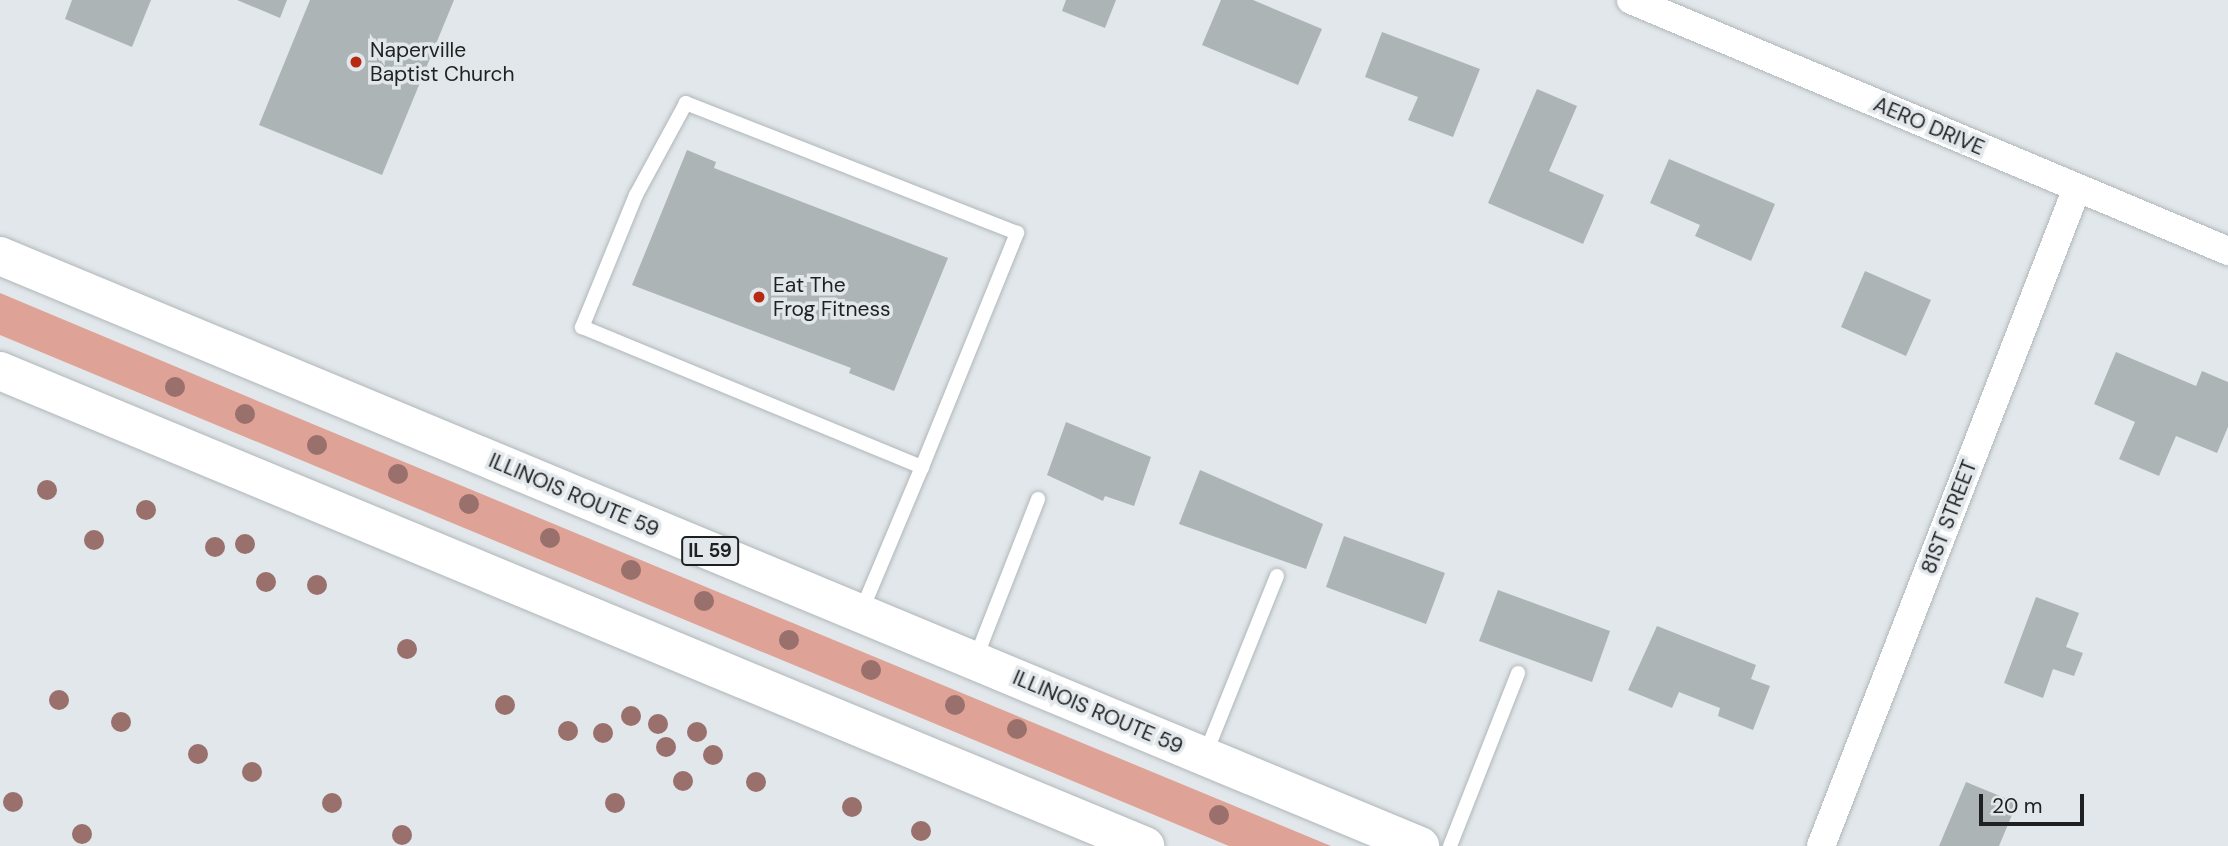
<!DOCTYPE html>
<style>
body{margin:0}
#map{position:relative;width:2228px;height:846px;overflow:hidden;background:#e1e7ea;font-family:"DM Sans",sans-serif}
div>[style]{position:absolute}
.green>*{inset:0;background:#dfa296}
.building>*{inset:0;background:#adb4b6}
.roads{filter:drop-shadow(0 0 2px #b0b6b9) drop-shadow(0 0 2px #b0b6b9)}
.service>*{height:14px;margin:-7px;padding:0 7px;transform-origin:7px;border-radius:7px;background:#fff}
.minor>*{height:28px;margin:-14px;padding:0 14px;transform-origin:14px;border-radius:14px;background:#fff}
.primary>*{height:38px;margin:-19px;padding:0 19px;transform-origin:19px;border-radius:19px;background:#fff}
.trees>*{width:20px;height:20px;margin:-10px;border-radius:50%;background:#99706b}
.dots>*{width:19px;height:19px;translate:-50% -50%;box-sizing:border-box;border:4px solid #e1e7ea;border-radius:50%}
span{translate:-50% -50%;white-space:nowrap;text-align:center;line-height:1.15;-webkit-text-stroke:7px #e1e7ea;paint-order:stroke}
.shield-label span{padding:2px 5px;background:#e1e7ea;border:2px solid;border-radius:5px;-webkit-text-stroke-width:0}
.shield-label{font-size:19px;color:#1e2021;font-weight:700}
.poi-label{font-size:21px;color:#1e2021}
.left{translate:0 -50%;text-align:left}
.street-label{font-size:21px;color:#1e2021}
.scale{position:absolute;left:1979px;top:794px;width:105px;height:32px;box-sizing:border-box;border:4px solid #1e2021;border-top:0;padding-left:9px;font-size:21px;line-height:24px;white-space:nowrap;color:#1e2021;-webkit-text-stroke:5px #e1e7ea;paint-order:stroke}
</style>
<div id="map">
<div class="green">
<div style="clip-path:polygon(0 293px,315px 425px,1331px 846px,1229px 846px,0 335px)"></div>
</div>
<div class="building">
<div style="clip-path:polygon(72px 0,151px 0,132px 47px,65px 19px)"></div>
<div style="clip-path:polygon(237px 0,287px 0,280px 18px)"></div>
<div style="clip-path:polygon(310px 0,454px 0,382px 175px,259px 125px)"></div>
<div style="clip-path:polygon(1066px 0,1116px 0,1105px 28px,1062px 11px)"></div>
<div style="clip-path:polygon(1221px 0,1253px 0,1322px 29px,1298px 85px,1202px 45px)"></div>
<div style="clip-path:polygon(1382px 32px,1480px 69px,1453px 137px,1408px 120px,1418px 97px,1365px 77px)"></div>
<div style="clip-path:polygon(1537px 89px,1577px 106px,1549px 171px,1604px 195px,1583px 244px,1488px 203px)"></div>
<div style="clip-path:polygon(687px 150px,716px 162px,714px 168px,948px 258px,894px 391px,849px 373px,851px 368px,632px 285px)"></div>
<div style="clip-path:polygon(1669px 159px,1775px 204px,1751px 261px,1695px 236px,1700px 225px,1650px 203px)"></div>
<div style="clip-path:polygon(1865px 271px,1931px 300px,1906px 356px,1841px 327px)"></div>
<div style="clip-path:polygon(2116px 352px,2196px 386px,2202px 371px,2228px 382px,2228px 427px,2217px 453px,2176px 436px,2159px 476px,2119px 459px,2135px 422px,2094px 404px)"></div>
<div style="clip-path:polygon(1066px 422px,1151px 457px,1134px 506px,1105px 496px,1103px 501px,1047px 475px)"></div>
<div style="clip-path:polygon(1200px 470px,1323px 524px,1306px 569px,1179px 524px)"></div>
<div style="clip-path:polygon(1344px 536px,1445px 573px,1426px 624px,1326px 587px)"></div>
<div style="clip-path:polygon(1498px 590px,1610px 631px,1592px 682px,1479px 641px)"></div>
<div style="clip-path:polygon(2036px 597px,2079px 613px,2066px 647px,2083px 653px,2074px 676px,2053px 669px,2043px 698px,2004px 683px)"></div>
<div style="clip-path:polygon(1657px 626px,1756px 665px,1751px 679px,1770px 686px,1753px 730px,1718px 716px,1720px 708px,1679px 692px,1672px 708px,1628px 690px)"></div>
<div style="clip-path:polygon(1966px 782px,2017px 803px,1999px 846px,1939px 846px)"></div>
</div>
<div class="roads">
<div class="service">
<div style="left:861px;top:612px;width:157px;rotate:-67.2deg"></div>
<div style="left:922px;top:467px;width:253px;rotate:-67.9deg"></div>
<div style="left:1017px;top:233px;width:356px;rotate:-158.6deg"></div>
<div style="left:686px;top:103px;width:105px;rotate:118.5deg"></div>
<div style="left:636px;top:195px;width:143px;rotate:112.2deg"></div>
<div style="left:582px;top:327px;width:368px;rotate:22.4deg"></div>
<div style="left:975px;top:660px;width:173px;rotate:-68.6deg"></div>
<div style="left:1205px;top:755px;width:193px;rotate:-68.1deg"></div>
<div style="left:1450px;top:846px;width:186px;rotate:-68.5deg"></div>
</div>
<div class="minor">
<div style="left:1631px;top:0;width:648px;rotate:22.8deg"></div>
<div style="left:1821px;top:846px;width:706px;rotate:-68.74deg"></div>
</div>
<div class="primary">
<div style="left:0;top:256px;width:1538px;rotate:22.56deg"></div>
<div style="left:0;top:371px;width:1240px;rotate:22.53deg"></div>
</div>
</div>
<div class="trees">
<div style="left:175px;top:387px"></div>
<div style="left:245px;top:414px"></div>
<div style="left:317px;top:445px"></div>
<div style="left:398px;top:474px"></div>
<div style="left:47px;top:490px"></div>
<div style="left:469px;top:504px"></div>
<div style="left:146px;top:510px"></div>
<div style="left:550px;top:538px"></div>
<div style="left:94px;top:540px"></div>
<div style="left:245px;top:544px"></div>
<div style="left:215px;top:547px"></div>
<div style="left:631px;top:570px"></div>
<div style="left:266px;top:582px"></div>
<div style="left:317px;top:585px"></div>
<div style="left:704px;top:601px"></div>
<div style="left:789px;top:640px"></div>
<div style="left:407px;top:649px"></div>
<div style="left:871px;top:670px"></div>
<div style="left:59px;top:700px"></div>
<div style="left:505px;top:705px"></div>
<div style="left:955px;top:705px"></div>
<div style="left:631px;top:716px"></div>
<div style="left:121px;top:722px"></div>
<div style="left:658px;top:724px"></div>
<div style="left:1017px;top:729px"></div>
<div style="left:568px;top:731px"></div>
<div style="left:697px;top:732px"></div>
<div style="left:603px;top:733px"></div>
<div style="left:666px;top:747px"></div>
<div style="left:198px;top:754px"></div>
<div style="left:713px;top:755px"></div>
<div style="left:252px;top:772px"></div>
<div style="left:683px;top:781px"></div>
<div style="left:756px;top:782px"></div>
<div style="left:13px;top:802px"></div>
<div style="left:332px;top:803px"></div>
<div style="left:615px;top:803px"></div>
<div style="left:852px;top:807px"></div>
<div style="left:1219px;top:815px"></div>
<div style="left:921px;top:831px"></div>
<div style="left:82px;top:834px"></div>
<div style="left:402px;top:835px"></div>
</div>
<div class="dots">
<div style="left:356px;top:62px;background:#b62a12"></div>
<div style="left:759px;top:297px;background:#b62a12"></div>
</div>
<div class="shield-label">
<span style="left:710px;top:551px">IL 59</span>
</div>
<div class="poi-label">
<span class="left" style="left:370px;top:62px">Naperville<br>Baptist Church</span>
<span class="left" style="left:773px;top:297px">Eat The<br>Frog Fitness</span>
</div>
<div class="street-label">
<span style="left:1929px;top:126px;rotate:23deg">AERO DRIVE</span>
<span style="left:574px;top:495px;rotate:23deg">ILLINOIS ROUTE 59</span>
<span style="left:1949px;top:517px;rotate:-69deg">81ST STREET</span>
<span style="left:1098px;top:712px;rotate:23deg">ILLINOIS ROUTE 59</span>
</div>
<div class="scale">20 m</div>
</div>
